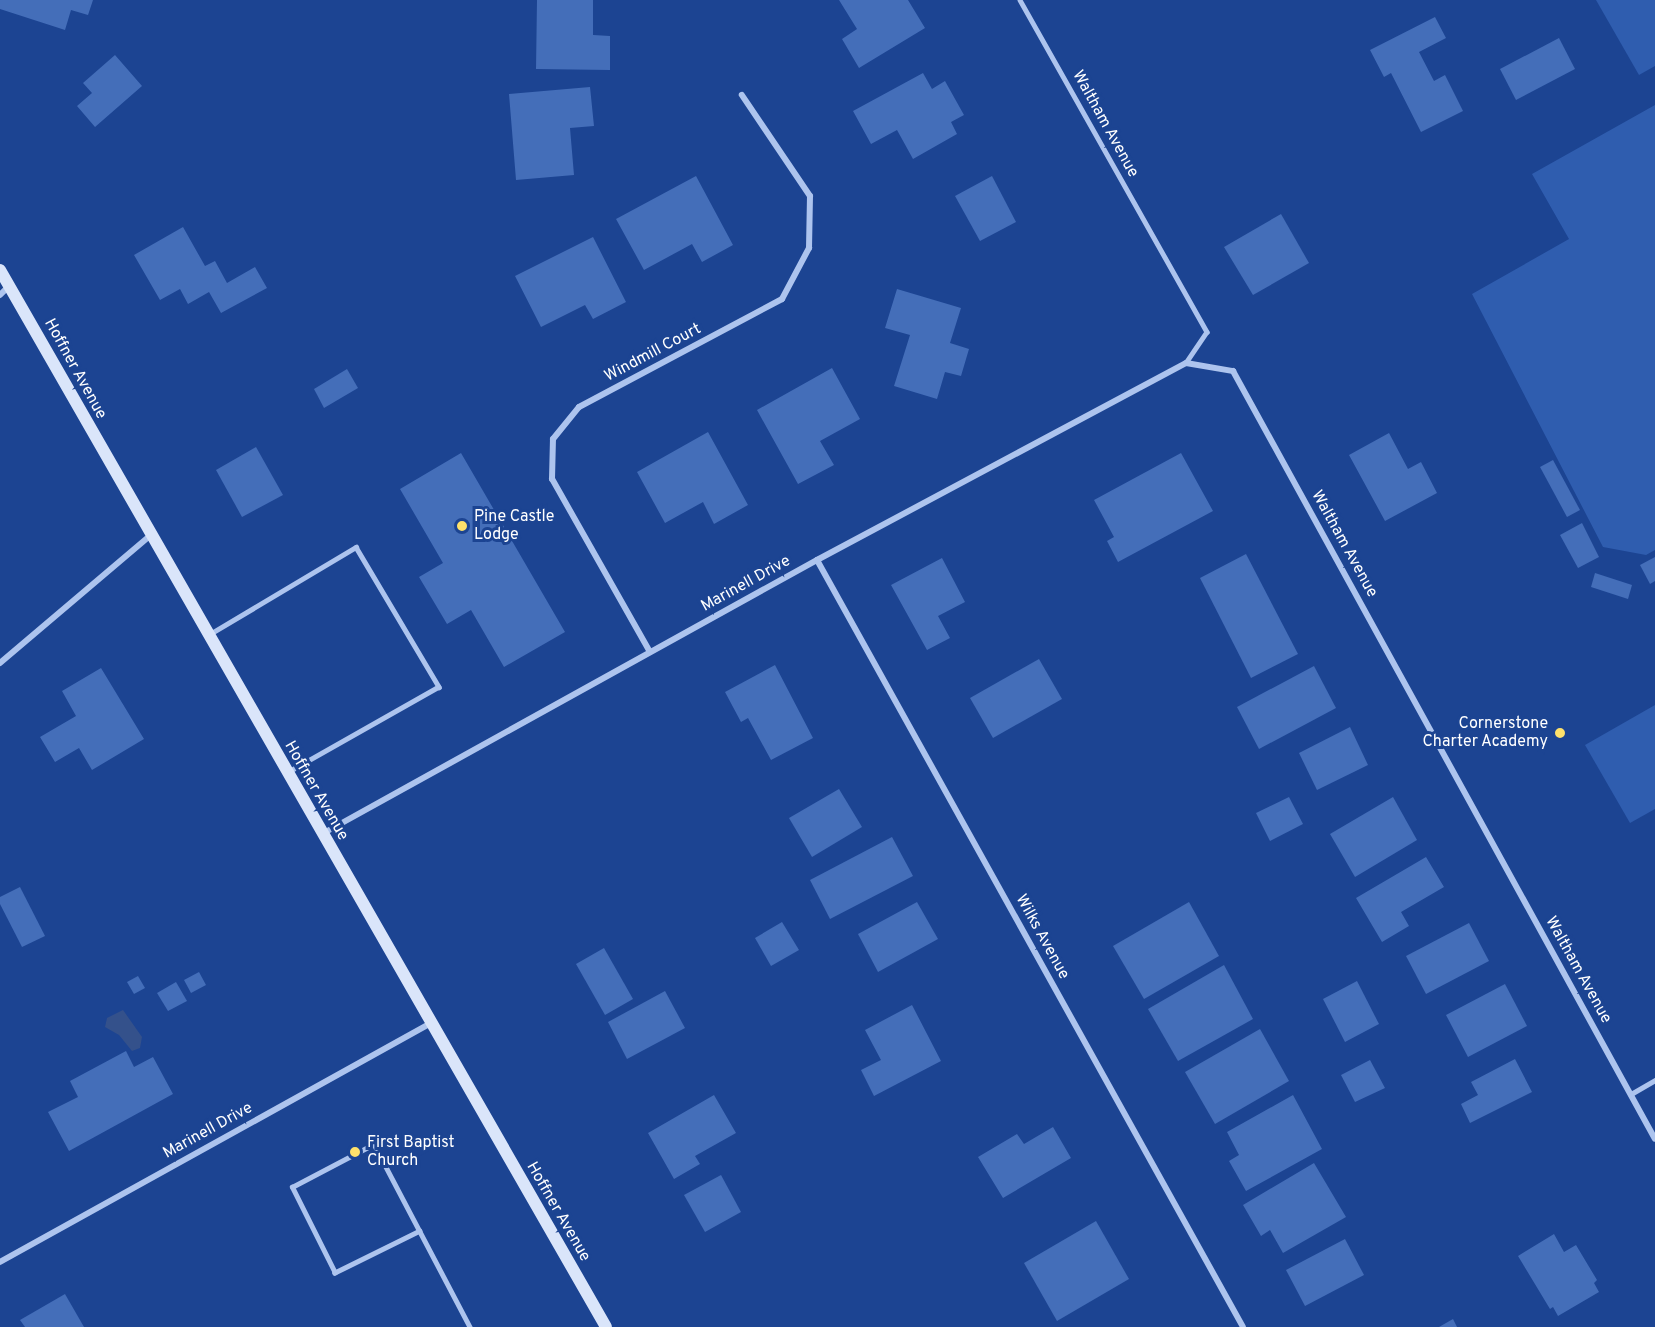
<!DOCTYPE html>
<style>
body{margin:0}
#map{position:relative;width:1655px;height:1327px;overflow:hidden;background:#1c4492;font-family:Overpass,sans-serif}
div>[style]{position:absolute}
.green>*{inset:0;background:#2f5daf}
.water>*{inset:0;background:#34518b}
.building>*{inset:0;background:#446eb9}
.service>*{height:4.5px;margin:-2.25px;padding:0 2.25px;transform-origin:2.25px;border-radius:2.25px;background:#adc4ee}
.minor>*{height:6px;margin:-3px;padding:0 3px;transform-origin:3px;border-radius:3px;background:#adc4ee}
.secondary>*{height:12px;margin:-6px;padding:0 6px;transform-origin:6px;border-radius:6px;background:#dae5fa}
.dots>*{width:16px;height:16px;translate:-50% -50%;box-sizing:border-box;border:3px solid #1c4492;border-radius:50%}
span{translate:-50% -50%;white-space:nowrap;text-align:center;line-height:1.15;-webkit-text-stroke:6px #1c4492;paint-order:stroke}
.street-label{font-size:16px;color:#fff}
.poi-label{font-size:16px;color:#fff}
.left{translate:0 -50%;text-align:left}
.right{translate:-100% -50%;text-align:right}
</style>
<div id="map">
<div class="green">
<div style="clip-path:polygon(1596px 0,1655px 0,1655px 66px,1639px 75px)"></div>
<div style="clip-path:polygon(1655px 105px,1655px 550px,1646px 555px,1603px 547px,1472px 294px,1569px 239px,1532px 174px)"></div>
<div style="clip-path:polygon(1655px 705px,1655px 809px,1630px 823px,1585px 745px)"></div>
</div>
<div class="water">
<div style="clip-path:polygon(123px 1010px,142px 1037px,140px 1048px,132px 1051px,119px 1035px,105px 1027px,107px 1018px)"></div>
</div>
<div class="building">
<div style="clip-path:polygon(0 0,93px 0,88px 15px,71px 10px,65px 30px,0 9px)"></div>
<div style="clip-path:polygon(537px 0,593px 0,593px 35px,610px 36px,610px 70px,536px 69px)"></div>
<div style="clip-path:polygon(839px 0,908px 0,925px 28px,859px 68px,842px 39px,857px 29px)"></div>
<div style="clip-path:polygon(1435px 17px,1446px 38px,1419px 52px,1434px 81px,1445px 75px,1463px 111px,1421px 132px,1391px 73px,1384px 77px,1370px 50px)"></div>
<div style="clip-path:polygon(1559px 38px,1575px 69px,1516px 100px,1500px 69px)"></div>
<div style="clip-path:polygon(115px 55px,142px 86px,95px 127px,77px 106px,92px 93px,83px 83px)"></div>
<div style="clip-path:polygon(923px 73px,932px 89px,945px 81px,964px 115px,951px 122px,957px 134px,913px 159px,897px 130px,871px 144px,853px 111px)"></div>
<div style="clip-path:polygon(590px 87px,594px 126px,570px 128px,574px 175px,516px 180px,509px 94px)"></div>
<div style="clip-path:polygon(696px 176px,733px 245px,702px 262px,692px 244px,644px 270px,616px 219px)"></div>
<div style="clip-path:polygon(992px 176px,1016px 222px,980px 241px,955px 196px)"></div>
<div style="clip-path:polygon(1281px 214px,1309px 263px,1253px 295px,1224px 247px)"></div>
<div style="clip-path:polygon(183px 227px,205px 266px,215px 261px,227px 283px,255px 267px,267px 288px,221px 313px,209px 292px,188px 304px,180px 289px,160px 300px,134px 255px)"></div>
<div style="clip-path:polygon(593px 237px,626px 302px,593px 319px,585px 305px,541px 327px,515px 276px)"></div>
<div style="clip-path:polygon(897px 289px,961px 308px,950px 343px,969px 349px,961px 376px,945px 372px,937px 399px,894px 386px,910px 335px,885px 328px)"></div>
<div style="clip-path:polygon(832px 368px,860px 419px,820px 441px,834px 465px,798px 484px,757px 410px)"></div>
<div style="clip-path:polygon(347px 369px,358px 388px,324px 408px,314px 389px)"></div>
<div style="clip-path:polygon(708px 432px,748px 505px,714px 524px,703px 502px,665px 523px,637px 472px)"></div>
<div style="clip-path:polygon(1389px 433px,1408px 469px,1421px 462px,1437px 493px,1385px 521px,1349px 455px)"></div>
<div style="clip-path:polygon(256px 447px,283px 495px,242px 517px,216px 470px)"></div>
<div style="clip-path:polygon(461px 453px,565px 632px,504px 667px,471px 610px,447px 624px,419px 577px,443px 563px,400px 489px)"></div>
<div style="clip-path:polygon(1181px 453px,1213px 511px,1118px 562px,1107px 541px,1114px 537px,1094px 500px)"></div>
<div style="clip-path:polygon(1553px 460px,1580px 510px,1567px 517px,1540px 467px)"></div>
<div style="clip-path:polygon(1582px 523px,1599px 557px,1578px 568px,1560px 535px)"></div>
<div style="clip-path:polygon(1246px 554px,1298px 654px,1251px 678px,1200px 578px)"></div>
<div style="clip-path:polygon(1655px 557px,1655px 581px,1650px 584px,1640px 565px)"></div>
<div style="clip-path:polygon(942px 558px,965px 602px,938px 616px,950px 638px,927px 650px,891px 585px)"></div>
<div style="clip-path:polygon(1595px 573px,1632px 585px,1628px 599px,1591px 587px)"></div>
<div style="clip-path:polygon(1039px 659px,1062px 699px,993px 738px,970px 698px)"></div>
<div style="clip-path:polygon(775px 665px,813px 738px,771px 760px,748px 718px,741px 722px,725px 692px)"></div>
<div style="clip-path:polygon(1314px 666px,1336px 708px,1259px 749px,1237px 707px)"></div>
<div style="clip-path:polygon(101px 668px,144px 739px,92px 770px,79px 748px,55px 762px,40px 737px,76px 716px,62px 691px)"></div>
<div style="clip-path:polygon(1350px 727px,1368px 765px,1317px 790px,1299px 753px)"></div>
<div style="clip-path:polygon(839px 789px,862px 827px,812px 857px,789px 818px)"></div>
<div style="clip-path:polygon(1289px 797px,1303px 824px,1270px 841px,1256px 813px)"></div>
<div style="clip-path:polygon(1393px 797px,1417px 840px,1355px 877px,1330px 834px)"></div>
<div style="clip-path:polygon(892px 837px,913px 876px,830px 919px,810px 880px)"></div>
<div style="clip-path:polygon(1426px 857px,1444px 887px,1401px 912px,1409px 926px,1382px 942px,1356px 898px)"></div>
<div style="clip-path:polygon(20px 887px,45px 936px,22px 947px,0 904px,0 897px)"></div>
<div style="clip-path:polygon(917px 902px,938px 939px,878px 972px,858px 934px)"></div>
<div style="clip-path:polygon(1189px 902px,1219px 956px,1144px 999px,1113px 946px)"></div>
<div style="clip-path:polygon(782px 922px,799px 950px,771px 966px,755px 938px)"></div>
<div style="clip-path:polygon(1469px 923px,1489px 961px,1426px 994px,1406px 956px)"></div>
<div style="clip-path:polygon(604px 948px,633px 999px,605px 1015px,576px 964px)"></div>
<div style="clip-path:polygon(1224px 965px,1253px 1019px,1178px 1061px,1148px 1009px)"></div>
<div style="clip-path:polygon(199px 972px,206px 985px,191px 993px,184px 980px)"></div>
<div style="clip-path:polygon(138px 976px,145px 988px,134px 994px,127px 982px)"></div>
<div style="clip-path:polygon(1357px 981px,1379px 1024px,1345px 1042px,1323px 999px)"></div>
<div style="clip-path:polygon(176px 982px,187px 1001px,168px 1011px,157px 993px)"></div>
<div style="clip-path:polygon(1505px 984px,1527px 1026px,1468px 1057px,1446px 1015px)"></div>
<div style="clip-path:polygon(665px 991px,685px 1028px,627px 1059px,608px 1022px)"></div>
<div style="clip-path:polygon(912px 1005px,941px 1061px,874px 1096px,861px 1070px,881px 1060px,865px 1030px)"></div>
<div style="clip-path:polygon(1260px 1029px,1289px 1081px,1215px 1124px,1185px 1072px)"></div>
<div style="clip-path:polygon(126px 1051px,134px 1067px,153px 1057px,173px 1094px,69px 1151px,48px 1112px,78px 1097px,70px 1081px)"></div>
<div style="clip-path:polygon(1515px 1059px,1532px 1092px,1470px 1123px,1461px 1104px,1478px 1095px,1471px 1082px)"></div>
<div style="clip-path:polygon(1370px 1060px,1385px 1088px,1355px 1102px,1341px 1075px)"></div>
<div style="clip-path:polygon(714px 1095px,736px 1133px,695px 1156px,700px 1164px,674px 1179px,648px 1133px)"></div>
<div style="clip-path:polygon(1293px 1095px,1322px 1149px,1246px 1191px,1229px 1161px,1239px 1155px,1227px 1132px)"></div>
<div style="clip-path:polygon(1053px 1127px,1071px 1158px,1003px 1198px,978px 1157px,1017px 1134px,1024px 1144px)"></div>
<div style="clip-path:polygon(1314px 1163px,1346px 1217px,1283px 1253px,1270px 1230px,1261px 1236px,1243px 1205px)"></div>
<div style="clip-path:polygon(721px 1175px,741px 1212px,705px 1232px,684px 1195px)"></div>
<div style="clip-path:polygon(1096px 1221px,1129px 1279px,1057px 1321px,1024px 1263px)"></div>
<div style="clip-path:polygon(1554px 1234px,1564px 1252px,1576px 1245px,1597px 1280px,1594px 1283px,1599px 1292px,1558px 1316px,1553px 1307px,1550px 1309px,1518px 1256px)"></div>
<div style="clip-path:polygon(1345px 1239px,1364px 1275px,1305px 1306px,1286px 1270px)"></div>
<div style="clip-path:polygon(65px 1294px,84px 1327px,25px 1327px,20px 1320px)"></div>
<div style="clip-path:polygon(1453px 1319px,1457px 1327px,1439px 1327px)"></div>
</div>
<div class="service">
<div style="left:1020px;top:0;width:381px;rotate:60.6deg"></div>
<div style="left:1207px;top:332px;width:37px;rotate:124deg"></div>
<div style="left:210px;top:634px;width:170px;rotate:-30.8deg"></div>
<div style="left:356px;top:547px;width:163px;rotate:59.3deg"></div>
<div style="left:439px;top:687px;width:172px;rotate:150.5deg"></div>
<div style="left:1631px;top:1094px;width:28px;rotate:-30deg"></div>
<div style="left:420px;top:1231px;width:95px;rotate:153.7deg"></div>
<div style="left:335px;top:1273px;width:96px;rotate:-116.6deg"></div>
<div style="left:292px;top:1187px;width:93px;rotate:-27.7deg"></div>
<div style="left:374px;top:1144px;width:207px;rotate:62.3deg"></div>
</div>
<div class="minor">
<div style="left:0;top:295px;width:13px;rotate:-45deg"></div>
<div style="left:817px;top:560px;width:877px;rotate:60.95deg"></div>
<div style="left:650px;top:652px;width:199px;rotate:-119.5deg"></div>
<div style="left:552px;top:479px;width:40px;rotate:-88.6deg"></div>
<div style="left:553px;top:439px;width:41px;rotate:-50.9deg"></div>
<div style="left:579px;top:407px;width:230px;rotate:-28deg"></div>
<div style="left:782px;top:299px;width:58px;rotate:-62.1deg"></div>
<div style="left:809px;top:248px;width:52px;rotate:-88.9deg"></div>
<div style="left:810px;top:196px;width:122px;rotate:-124deg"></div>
<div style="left:0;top:663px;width:197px;rotate:-40.3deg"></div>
<div style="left:322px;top:834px;width:566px;rotate:-28.97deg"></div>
<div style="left:817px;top:560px;width:418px;rotate:-28.1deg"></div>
<div style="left:1186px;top:363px;width:48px;rotate:9.7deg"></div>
<div style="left:1233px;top:371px;width:876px;rotate:61.21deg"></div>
<div style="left:0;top:1262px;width:491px;rotate:-29deg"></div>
</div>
<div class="secondary">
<div style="left:0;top:270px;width:1218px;rotate:60.17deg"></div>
</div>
<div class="dots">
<div style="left:462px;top:526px;background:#fee16b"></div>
<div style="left:1560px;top:733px;background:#fee16b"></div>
<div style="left:355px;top:1152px;background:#fee16b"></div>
</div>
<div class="street-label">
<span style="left:1105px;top:124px;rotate:61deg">Waltham Avenue</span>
<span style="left:653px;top:353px;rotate:-28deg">Windmill Court</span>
<span style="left:75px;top:369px;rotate:61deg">Hoffner Avenue</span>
<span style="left:1344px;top:544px;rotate:61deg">Waltham Avenue</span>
<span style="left:746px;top:584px;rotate:-29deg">Marinell Drive</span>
<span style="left:316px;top:791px;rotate:60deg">Hoffner Avenue</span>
<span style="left:1042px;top:937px;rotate:61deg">Wilks Avenue</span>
<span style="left:1578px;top:970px;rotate:61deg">Waltham Avenue</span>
<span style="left:208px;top:1131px;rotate:-29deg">Marinell Drive</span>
<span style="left:558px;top:1212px;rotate:60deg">Hoffner Avenue</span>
</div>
<div class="poi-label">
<span class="left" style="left:474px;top:526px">Pine Castle<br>Lodge</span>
<span class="right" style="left:1548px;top:733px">Cornerstone<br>Charter Academy</span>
<span class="left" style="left:367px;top:1152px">First Baptist<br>Church</span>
</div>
</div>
